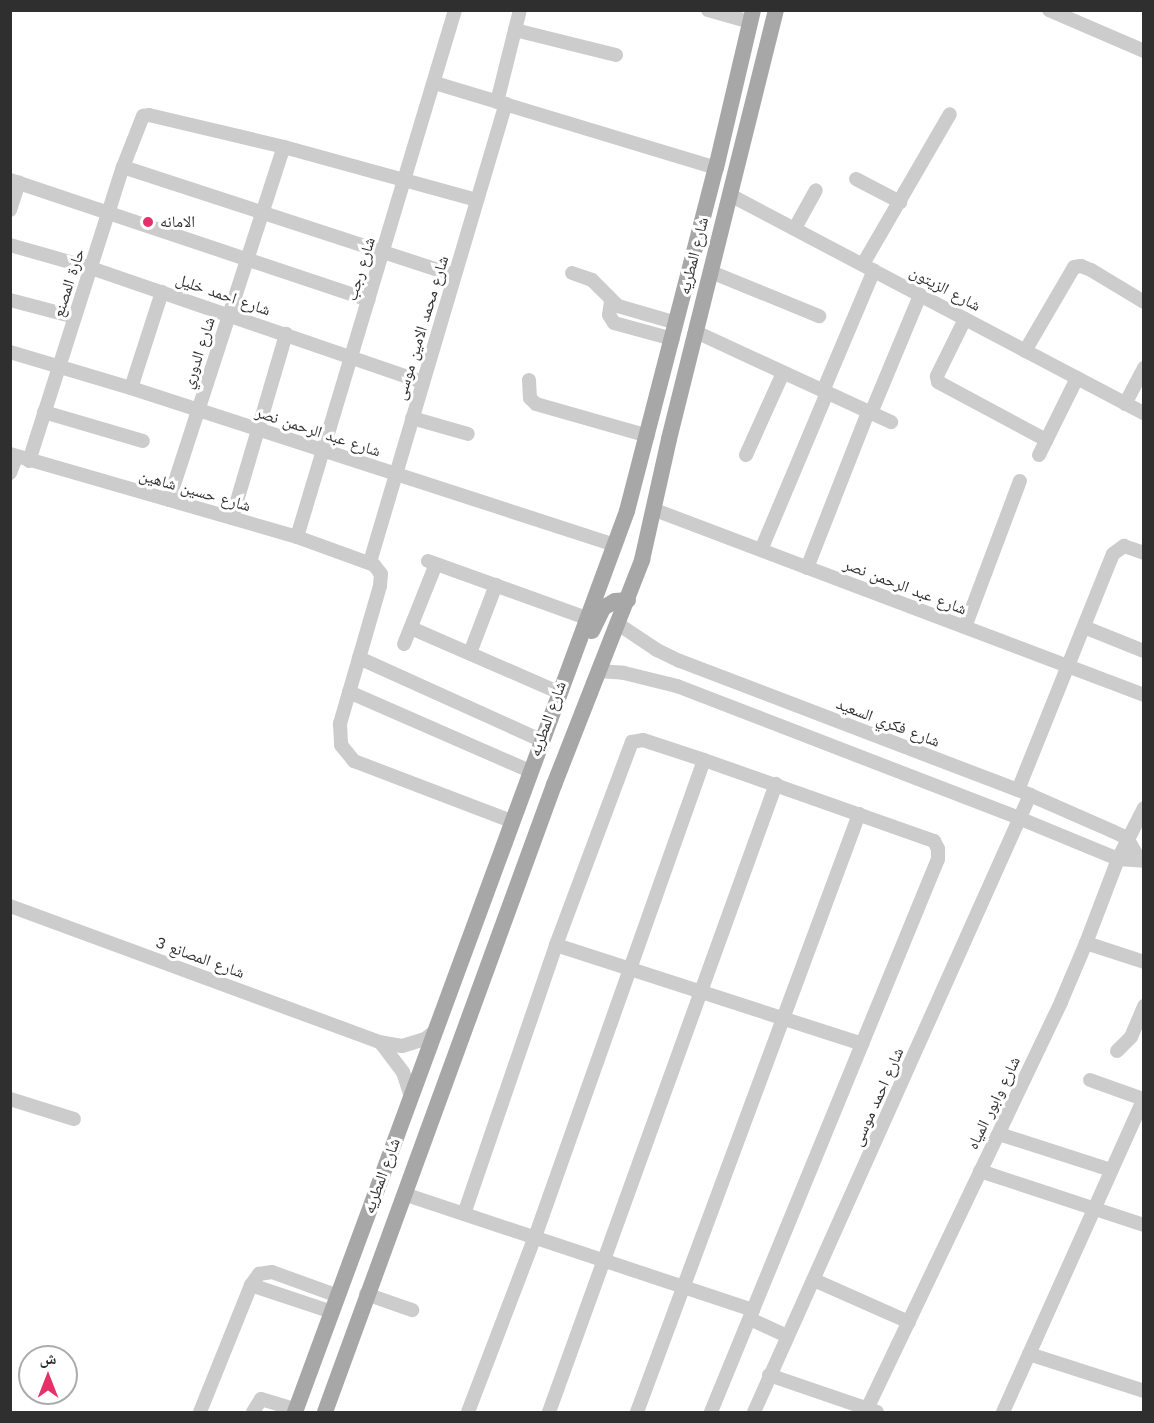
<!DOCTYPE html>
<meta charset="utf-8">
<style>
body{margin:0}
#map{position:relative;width:1154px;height:1423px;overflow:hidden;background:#fff;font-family:"Work Sans","Noto Naskh Arabic",sans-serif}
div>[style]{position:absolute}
.minor>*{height:14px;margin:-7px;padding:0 7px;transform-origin:7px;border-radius:7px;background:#ccc}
.major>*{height:16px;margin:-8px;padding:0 8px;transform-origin:8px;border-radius:8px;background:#a7a7a7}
.dots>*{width:16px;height:16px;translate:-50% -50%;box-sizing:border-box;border:3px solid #fff;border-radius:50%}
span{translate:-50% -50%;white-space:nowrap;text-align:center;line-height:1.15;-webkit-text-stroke:6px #fff;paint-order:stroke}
.poi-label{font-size:16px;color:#2f2f2f}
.left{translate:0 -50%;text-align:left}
.street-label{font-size:16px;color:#2f2f2f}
.frame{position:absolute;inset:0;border:12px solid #2f2f2f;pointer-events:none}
.north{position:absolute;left:18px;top:1345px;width:60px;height:60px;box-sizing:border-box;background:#fff;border:2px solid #acacac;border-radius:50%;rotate:0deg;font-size:16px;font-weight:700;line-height:24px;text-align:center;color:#2f2f2f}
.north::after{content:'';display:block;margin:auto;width:21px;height:27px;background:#e6306a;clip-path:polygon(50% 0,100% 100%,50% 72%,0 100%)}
</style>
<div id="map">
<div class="minor">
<div style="left:708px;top:10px;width:44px;rotate:15.9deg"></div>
<div style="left:1049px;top:10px;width:103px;rotate:23.3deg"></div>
<div style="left:515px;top:30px;width:104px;rotate:13.9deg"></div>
<div style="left:435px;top:83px;width:294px;rotate:16.8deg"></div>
<div style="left:497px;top:102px;width:95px;rotate:-76deg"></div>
<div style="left:123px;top:167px;width:348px;rotate:18.1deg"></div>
<div style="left:856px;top:179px;width:50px;rotate:27.6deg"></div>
<div style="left:10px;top:180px;width:378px;rotate:18.5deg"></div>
<div style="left:730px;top:195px;width:468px;rotate:27.8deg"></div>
<div style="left:10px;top:210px;width:29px;rotate:-72deg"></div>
<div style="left:795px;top:228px;width:43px;rotate:-61.1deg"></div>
<div style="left:10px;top:245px;width:84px;rotate:15.9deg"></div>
<div style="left:91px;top:268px;width:350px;rotate:19deg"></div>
<div style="left:863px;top:264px;width:173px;rotate:-59.9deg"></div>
<div style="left:711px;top:272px;width:117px;rotate:22.2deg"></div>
<div style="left:572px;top:273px;width:21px;rotate:19deg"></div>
<div style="left:592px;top:280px;width:37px;rotate:45deg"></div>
<div style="left:618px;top:306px;width:61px;rotate:16.1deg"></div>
<div style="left:10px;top:300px;width:67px;rotate:14.7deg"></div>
<div style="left:611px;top:301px;width:14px;rotate:98deg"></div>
<div style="left:609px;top:315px;width:9px;rotate:58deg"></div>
<div style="left:614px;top:323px;width:61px;rotate:15.2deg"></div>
<div style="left:965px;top:319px;width:64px;rotate:116.2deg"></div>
<div style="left:937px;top:376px;width:6px;rotate:81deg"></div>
<div style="left:938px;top:382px;width:123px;rotate:28.2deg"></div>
<div style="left:696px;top:332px;width:215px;rotate:24.8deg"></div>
<div style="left:1025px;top:351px;width:97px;rotate:-59.7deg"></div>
<div style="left:1074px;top:267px;width:7px;rotate:-8deg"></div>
<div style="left:1081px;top:266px;width:11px;rotate:22deg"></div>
<div style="left:1091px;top:270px;width:62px;rotate:31.1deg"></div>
<div style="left:10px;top:352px;width:126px;rotate:16.6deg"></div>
<div style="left:131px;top:388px;width:509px;rotate:17.97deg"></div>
<div style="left:529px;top:380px;width:18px;rotate:87deg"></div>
<div style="left:530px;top:398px;width:8px;rotate:45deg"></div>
<div style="left:536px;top:404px;width:116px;rotate:15.9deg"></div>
<div style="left:131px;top:388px;width:101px;rotate:-72.1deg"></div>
<div style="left:823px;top:391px;width:131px;rotate:-67.1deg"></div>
<div style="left:1125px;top:404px;width:41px;rotate:-62.2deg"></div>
<div style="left:44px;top:412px;width:103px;rotate:16.3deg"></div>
<div style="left:871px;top:413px;width:128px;rotate:-67.4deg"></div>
<div style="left:412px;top:418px;width:58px;rotate:15.9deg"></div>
<div style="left:10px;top:454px;width:299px;rotate:16.1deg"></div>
<div style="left:297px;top:537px;width:82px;rotate:20deg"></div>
<div style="left:374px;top:565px;width:11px;rotate:52deg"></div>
<div style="left:381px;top:574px;width:12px;rotate:95deg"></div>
<div style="left:380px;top:586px;width:144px;rotate:106.2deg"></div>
<div style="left:340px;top:724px;width:21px;rotate:87deg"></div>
<div style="left:341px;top:745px;width:21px;rotate:51deg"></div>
<div style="left:354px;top:761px;width:168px;rotate:20.9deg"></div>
<div style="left:746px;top:455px;width:90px;rotate:-65.7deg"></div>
<div style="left:1039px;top:455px;width:86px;rotate:-63.7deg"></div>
<div style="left:29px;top:461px;width:309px;rotate:-72.3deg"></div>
<div style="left:123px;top:167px;width:55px;rotate:-68.6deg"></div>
<div style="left:143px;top:116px;width:6px;rotate:-9deg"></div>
<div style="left:149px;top:115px;width:139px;rotate:13.3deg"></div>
<div style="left:284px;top:147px;width:200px;rotate:15.4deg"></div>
<div style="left:10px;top:473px;width:17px;rotate:-69deg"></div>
<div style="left:169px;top:500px;width:371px;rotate:-72deg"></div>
<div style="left:655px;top:510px;width:523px;rotate:20.72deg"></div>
<div style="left:232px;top:518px;width:192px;rotate:-73.6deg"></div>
<div style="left:297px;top:537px;width:550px;rotate:-73.31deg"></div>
<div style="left:761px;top:550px;width:170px;rotate:-67.2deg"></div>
<div style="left:428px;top:561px;width:168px;rotate:19.8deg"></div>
<div style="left:370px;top:562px;width:478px;rotate:-73.5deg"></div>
<div style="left:807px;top:568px;width:168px;rotate:-68.6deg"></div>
<div style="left:618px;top:624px;width:47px;rotate:33.7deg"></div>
<div style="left:657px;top:650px;width:25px;rotate:26deg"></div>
<div style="left:680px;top:661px;width:375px;rotate:20.9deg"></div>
<div style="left:1030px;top:795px;width:90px;rotate:23.7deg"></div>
<div style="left:1112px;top:831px;width:17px;rotate:25deg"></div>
<div style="left:1127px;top:838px;width:24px;rotate:60deg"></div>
<div style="left:965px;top:627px;width:156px;rotate:-69.4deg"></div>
<div style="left:1084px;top:627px;width:65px;rotate:21.8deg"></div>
<div style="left:411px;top:628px;width:160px;rotate:23.5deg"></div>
<div style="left:404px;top:644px;width:86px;rotate:-68.2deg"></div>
<div style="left:470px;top:653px;width:73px;rotate:-69.1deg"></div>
<div style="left:359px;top:658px;width:200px;rotate:24.3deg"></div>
<div style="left:598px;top:671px;width:26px;rotate:4deg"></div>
<div style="left:624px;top:673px;width:55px;rotate:13.8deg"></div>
<div style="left:677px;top:686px;width:369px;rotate:21.1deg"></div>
<div style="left:1021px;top:819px;width:105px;rotate:22.4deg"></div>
<div style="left:1118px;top:859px;width:26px;rotate:4deg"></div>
<div style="left:349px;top:692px;width:197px;rotate:23.6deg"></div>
<div style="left:1018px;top:790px;width:254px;rotate:-68.1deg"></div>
<div style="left:1113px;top:554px;width:14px;rotate:-36deg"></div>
<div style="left:1124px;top:546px;width:21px;rotate:19deg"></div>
<div style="left:10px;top:906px;width:393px;rotate:20.2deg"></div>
<div style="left:379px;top:1042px;width:23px;rotate:10deg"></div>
<div style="left:402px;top:1046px;width:24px;rotate:-17deg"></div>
<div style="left:425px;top:1039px;width:11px;rotate:-38deg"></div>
<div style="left:1086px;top:943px;width:61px;rotate:18.1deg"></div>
<div style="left:556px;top:945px;width:322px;rotate:17.9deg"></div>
<div style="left:381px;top:1043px;width:36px;rotate:53deg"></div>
<div style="left:403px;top:1072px;width:25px;rotate:72deg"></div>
<div style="left:1117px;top:1051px;width:20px;rotate:-45deg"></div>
<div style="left:1131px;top:1037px;width:34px;rotate:-67deg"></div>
<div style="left:1090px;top:1080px;width:56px;rotate:19.7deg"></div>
<div style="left:10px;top:1099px;width:67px;rotate:17.4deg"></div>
<div style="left:999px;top:1134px;width:118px;rotate:17.8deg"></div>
<div style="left:980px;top:1171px;width:173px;rotate:18.2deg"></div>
<div style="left:404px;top:1194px;width:368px;rotate:18.4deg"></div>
<div style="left:464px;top:1214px;width:284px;rotate:-71.1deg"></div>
<div style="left:556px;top:945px;width:217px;rotate:-69.5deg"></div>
<div style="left:632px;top:742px;width:11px;rotate:-10deg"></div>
<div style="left:643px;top:740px;width:64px;rotate:18.2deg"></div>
<div style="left:704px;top:760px;width:244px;rotate:19.4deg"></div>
<div style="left:934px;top:841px;width:9px;rotate:63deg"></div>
<div style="left:938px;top:849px;width:10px;rotate:90deg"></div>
<div style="left:938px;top:859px;width:598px;rotate:112.32deg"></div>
<div style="left:814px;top:1280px;width:104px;rotate:23.9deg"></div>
<div style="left:251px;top:1285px;width:85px;rotate:18.4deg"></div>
<div style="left:366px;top:1294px;width:49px;rotate:19.2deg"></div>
<div style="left:750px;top:1319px;width:41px;rotate:24.7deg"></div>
<div style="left:1029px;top:1354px;width:121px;rotate:17.8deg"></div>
<div style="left:769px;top:1375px;width:114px;rotate:18.9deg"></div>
<div style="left:867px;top:1409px;width:451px;rotate:-64.5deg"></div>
<div style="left:1061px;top:1002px;width:64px;rotate:-67deg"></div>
<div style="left:1086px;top:943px;width:90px;rotate:-69.1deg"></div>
<div style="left:1118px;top:859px;width:57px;rotate:-63deg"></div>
<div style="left:200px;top:1412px;width:137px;rotate:-68.1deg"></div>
<div style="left:251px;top:1285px;width:14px;rotate:-54deg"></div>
<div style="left:259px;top:1274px;width:13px;rotate:-9deg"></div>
<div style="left:272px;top:1272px;width:70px;rotate:20deg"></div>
<div style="left:253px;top:1412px;width:15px;rotate:-58deg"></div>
<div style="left:261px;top:1399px;width:37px;rotate:17deg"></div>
<div style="left:468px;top:1412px;width:187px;rotate:-69.1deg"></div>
<div style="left:535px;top:1237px;width:506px;rotate:-70.49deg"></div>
<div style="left:549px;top:1412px;width:668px;rotate:-70.13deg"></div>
<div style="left:637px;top:1412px;width:638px;rotate:-69.63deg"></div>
<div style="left:754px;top:1412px;width:676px;rotate:-65.9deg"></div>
<div style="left:1003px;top:1412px;width:344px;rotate:-65.8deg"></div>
</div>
<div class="major">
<div style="left:592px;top:631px;width:25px;rotate:-64deg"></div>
<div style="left:603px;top:608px;width:14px;rotate:-30deg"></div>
<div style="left:615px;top:601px;width:13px;rotate:-4deg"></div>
<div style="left:295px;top:1412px;width:960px;rotate:-69.77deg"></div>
<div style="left:627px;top:511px;width:354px;rotate:-75.5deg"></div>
<div style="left:716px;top:168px;width:162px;rotate:-76.8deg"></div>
<div style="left:325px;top:1412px;width:668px;rotate:-69.94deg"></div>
<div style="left:554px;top:785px;width:242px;rotate:-68.6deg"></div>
<div style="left:642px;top:560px;width:124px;rotate:-77.4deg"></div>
<div style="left:669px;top:439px;width:442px;rotate:-76deg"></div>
</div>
<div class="dots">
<div style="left:148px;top:222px;background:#e6306a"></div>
</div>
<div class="poi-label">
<span class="left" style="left:160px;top:222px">الامانه</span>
</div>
<div class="street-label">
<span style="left:694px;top:256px;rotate:-76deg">شارع المطريه</span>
<span style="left:361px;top:269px;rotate:-73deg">شارع رجب</span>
<span style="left:69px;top:283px;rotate:-72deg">حارة المصنع</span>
<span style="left:945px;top:289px;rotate:28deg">شارع الزيتون</span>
<span style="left:223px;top:295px;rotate:19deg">شارع احمد خليل</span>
<span style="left:422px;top:328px;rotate:-73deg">شارع محمد الامين موسى</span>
<span style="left:199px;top:353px;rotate:-72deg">شارع الدوري</span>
<span style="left:318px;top:432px;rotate:18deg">شارع عبد الرحمن نصر</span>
<span style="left:195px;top:491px;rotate:16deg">شارع حسين شاهين</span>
<span style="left:905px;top:587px;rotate:21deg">شارع عبد الرحمن نصر</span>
<span style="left:548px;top:719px;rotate:-70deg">شارع المطريه</span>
<span style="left:888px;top:723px;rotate:21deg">شارع فكري السعيد</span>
<span style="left:200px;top:958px;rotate:20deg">شارع المصانع 3</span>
<span style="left:878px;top:1097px;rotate:-66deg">شارع احمد موسى</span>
<span style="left:994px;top:1103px;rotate:-64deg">شارع وابور المياه</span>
<span style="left:382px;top:1176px;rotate:-70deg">شارع المطريه</span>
</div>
<div class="frame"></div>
<div class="north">ش</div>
</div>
